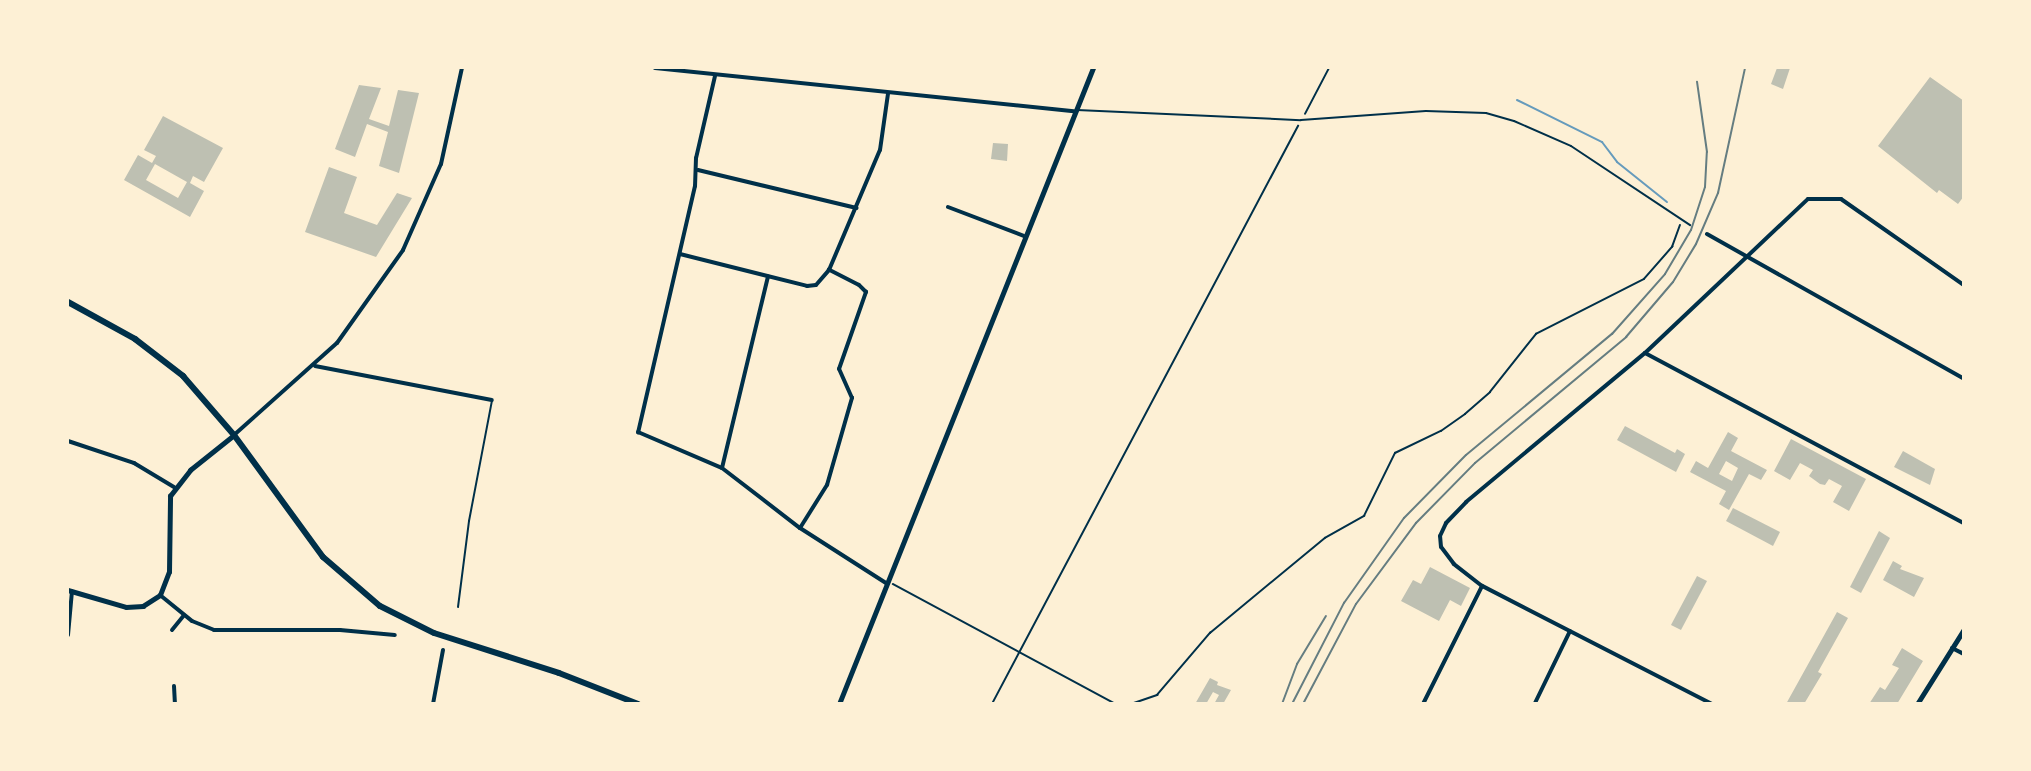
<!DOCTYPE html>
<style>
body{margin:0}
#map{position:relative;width:2031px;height:771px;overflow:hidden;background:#fdf0d5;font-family:"Source Sans 3",sans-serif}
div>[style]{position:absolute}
.stream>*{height:2px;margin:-1px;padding:0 1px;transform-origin:1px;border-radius:1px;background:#669bbc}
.building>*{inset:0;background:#bec0b2}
.path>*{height:1.5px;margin:-0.75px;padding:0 0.75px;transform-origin:0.75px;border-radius:0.75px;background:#003049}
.service>*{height:2px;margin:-1px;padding:0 1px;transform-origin:1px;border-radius:1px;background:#003049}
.minor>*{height:4px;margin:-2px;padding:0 2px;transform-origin:2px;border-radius:2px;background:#003049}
.tertiary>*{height:4.5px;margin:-2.25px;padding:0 2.25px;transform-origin:2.25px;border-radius:2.25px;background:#003049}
.secondary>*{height:5px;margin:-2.5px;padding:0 2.5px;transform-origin:2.5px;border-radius:2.5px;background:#003049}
.primary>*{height:6px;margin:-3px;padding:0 3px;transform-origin:3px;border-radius:3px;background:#003049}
.rail>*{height:2px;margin:-1px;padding:0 1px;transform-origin:1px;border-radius:1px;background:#657d81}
span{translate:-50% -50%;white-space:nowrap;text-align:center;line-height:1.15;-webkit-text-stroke:4.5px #fdf0d5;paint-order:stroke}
.frame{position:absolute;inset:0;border:69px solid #fdf0d5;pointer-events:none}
</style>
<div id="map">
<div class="stream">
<div style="left:1517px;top:100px;width:95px;rotate:26.3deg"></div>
<div style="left:1602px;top:142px;width:25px;rotate:53deg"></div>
<div style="left:1617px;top:162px;width:64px;rotate:38.7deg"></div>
</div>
<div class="building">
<div style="clip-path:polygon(1777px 68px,1790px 68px,1783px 89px,1771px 84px)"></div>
<div style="clip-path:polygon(1930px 77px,1964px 101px,1964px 196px,1958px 204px,1939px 190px,1937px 193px,1878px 146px)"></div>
<div style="clip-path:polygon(359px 85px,381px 88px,369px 119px,389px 126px,398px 90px,419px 93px,399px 173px,379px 166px,388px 132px,367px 124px,355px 157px,335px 149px)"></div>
<div style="clip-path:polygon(evenodd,163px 116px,223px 148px,204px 182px,193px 176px,190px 183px,204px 191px,190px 217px,124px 180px,138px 155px,152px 163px,156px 156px,144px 150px,163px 116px,155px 164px,187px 182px,178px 198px,146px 180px,155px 164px)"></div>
<div style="clip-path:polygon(993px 143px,1008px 144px,1007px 161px,991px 159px)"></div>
<div style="clip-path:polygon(329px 167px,357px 177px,344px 213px,377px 225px,397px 193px,412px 198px,376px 257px,305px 232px)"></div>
<div style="clip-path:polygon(1625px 426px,1675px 453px,1677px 449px,1685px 454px,1676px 472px,1617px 440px)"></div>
<div style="clip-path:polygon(evenodd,1728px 432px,1738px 438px,1731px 451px,1767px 470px,1761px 480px,1749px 474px,1729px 510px,1719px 504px,1726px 491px,1690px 472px,1696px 461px,1708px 468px,1728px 432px,1726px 461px,1738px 468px,1732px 481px,1719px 474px,1726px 461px)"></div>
<div style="clip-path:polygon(1791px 439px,1866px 479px,1849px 511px,1833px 502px,1842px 486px,1829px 479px,1825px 485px,1820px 484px,1809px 476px,1813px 470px,1800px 463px,1790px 480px,1774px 471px)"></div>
<div style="clip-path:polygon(1903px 451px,1935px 469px,1930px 485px,1894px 467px)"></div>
<div style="clip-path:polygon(1733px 508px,1780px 532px,1773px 546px,1726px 521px)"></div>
<div style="clip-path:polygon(1879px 531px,1890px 538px,1861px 593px,1850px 587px)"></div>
<div style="clip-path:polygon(1893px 561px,1902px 566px,1900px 569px,1924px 578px,1914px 597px,1883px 580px)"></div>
<div style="clip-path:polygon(1430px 567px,1470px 588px,1461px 606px,1450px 600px,1439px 621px,1401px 601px,1413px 580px,1421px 584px)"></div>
<div style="clip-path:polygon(1697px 576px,1707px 581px,1681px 630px,1671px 625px)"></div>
<div style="clip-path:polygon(1837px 612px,1848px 618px,1818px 672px,1822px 674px,1804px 704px,1786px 704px)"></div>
<div style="clip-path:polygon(1902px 648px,1923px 661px,1897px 704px,1869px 704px,1880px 687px,1885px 690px,1899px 668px,1892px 665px)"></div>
<div style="clip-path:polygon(1210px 678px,1218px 682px,1217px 685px,1231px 690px,1223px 704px,1214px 704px,1219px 695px,1213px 692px,1206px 704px,1195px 704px)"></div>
</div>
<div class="path">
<div style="left:1305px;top:114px;width:52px;rotate:-62.4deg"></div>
<div style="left:893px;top:584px;width:253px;rotate:28.3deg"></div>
<div style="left:992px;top:704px;width:654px;rotate:-62.1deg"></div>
<div style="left:1131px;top:704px;width:28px;rotate:-19deg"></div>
<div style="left:1157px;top:695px;width:82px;rotate:-49.5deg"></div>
<div style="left:1210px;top:633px;width:149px;rotate:-39.6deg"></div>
<div style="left:1325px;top:538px;width:45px;rotate:-29.4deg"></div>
<div style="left:1364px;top:516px;width:70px;rotate:-63.8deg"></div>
<div style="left:1395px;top:453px;width:51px;rotate:-25.6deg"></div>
<div style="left:1441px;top:431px;width:29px;rotate:-35deg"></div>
<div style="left:1465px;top:414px;width:33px;rotate:-41deg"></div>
<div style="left:1490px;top:392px;width:74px;rotate:-51.6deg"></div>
<div style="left:1536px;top:334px;width:121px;rotate:-27deg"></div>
<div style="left:1644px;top:279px;width:43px;rotate:-48.8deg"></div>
<div style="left:1672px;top:247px;width:23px;rotate:-70deg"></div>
</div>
<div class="service">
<div style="left:1077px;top:110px;width:224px;rotate:2.6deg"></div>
<div style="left:1301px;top:120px;width:125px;rotate:-4.1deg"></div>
<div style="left:1426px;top:111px;width:60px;rotate:1.9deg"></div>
<div style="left:1486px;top:113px;width:29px;rotate:16deg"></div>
<div style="left:1514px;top:121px;width:62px;rotate:23.7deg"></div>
<div style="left:1571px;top:146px;width:143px;rotate:33.6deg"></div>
<div style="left:458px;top:607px;width:87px;rotate:-82.7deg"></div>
<div style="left:469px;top:521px;width:123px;rotate:-79.2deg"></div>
</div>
<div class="minor">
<div style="left:655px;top:68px;width:421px;rotate:5.9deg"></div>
<div style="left:715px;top:76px;width:84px;rotate:103deg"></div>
<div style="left:696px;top:158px;width:28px;rotate:92deg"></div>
<div style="left:695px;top:186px;width:253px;rotate:103deg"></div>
<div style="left:638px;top:432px;width:91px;rotate:23.2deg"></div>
<div style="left:722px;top:468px;width:98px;rotate:37.6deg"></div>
<div style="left:800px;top:528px;width:102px;rotate:32.6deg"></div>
<div style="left:698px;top:170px;width:163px;rotate:13.5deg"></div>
<div style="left:948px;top:207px;width:81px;rotate:20.9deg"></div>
<div style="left:1707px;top:234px;width:295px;rotate:29.4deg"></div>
<div style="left:680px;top:254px;width:131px;rotate:14.1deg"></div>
<div style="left:807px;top:286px;width:9px;rotate:-6deg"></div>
<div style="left:816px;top:285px;width:20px;rotate:-49deg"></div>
<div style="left:829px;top:270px;width:130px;rotate:-67deg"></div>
<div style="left:880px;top:150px;width:57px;rotate:-81.9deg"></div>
<div style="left:1645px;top:353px;width:361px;rotate:28.1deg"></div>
<div style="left:315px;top:366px;width:180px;rotate:10.9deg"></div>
<div style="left:234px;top:435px;width:138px;rotate:-41.8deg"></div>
<div style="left:337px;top:343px;width:114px;rotate:-54.6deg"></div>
<div style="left:403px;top:250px;width:94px;rotate:-66.2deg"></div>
<div style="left:441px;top:164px;width:98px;rotate:-77.7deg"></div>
<div style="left:68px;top:441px;width:70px;rotate:18.4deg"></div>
<div style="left:134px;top:463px;width:47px;rotate:31deg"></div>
<div style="left:722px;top:468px;width:197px;rotate:-76.5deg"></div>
<div style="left:800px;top:528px;width:51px;rotate:-57.9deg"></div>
<div style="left:827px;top:485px;width:91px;rotate:-74deg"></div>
<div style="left:852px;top:398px;width:32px;rotate:-114deg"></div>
<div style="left:839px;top:369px;width:82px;rotate:-70.7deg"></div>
<div style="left:866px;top:292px;width:10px;rotate:-135deg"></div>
<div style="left:859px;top:285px;width:34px;rotate:-153deg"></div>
<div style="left:160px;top:595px;width:41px;rotate:39.1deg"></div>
<div style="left:192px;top:621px;width:24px;rotate:22deg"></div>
<div style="left:214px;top:630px;width:126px"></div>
<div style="left:340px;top:630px;width:55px;rotate:5.2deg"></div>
<div style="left:172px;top:630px;width:19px;rotate:-51deg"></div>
<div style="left:68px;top:635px;width:44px;rotate:-84.8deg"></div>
<div style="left:1952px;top:648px;width:13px;rotate:27deg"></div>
<div style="left:174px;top:686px;width:18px;rotate:87deg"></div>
<div style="left:1535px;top:703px;width:80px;rotate:-64.1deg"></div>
<div style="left:433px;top:704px;width:55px;rotate:-79.5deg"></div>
<div style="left:1423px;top:704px;width:132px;rotate:-63.4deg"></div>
<div style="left:1712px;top:704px;width:259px;rotate:-152.8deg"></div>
<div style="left:1482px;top:586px;width:36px;rotate:-142deg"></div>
<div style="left:1454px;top:564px;width:21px;rotate:-127deg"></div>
<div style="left:1441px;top:547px;width:11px;rotate:-95deg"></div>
<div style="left:1440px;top:536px;width:14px;rotate:-65deg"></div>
<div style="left:1446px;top:523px;width:29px;rotate:-46deg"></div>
<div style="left:1466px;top:502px;width:233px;rotate:-39.8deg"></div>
<div style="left:1645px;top:353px;width:224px;rotate:-43.4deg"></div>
<div style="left:1808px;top:199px;width:33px"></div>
<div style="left:1841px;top:199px;width:150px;rotate:35deg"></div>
</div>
<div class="tertiary">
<div style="left:68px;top:590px;width:60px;rotate:16.3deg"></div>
<div style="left:126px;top:607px;width:17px;rotate:-3deg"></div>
<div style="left:143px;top:606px;width:20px;rotate:-33deg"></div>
<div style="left:160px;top:595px;width:25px;rotate:-69deg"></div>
<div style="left:169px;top:572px;width:76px;rotate:-89.2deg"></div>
<div style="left:170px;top:496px;width:33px;rotate:-52deg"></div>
<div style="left:190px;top:470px;width:56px;rotate:-38.5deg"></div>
<div style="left:839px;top:704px;width:685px;rotate:-68.23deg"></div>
</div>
<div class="secondary">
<div style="left:1917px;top:704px;width:89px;rotate:-57.9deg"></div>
</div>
<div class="primary">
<div style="left:68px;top:302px;width:77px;rotate:28.9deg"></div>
<div style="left:135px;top:339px;width:61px;rotate:37.6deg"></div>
<div style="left:183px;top:376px;width:78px;rotate:49.2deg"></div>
<div style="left:234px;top:435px;width:151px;rotate:53.9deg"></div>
<div style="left:323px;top:557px;width:75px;rotate:40.7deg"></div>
<div style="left:380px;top:606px;width:60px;rotate:26.6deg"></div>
<div style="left:434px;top:633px;width:131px;rotate:17.7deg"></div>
<div style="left:559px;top:673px;width:85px;rotate:21.4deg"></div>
</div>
<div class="rail">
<div style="left:1282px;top:704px;width:43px;rotate:-69.4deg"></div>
<div style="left:1297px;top:664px;width:56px;rotate:-58.9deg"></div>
<div style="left:1292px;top:704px;width:114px;rotate:-62.8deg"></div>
<div style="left:1344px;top:603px;width:104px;rotate:-54.8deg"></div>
<div style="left:1404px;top:518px;width:88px;rotate:-45.5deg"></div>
<div style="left:1466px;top:455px;width:190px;rotate:-39.7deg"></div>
<div style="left:1612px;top:334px;width:80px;rotate:-48.5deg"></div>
<div style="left:1665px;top:274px;width:51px;rotate:-59.4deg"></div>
<div style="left:1691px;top:230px;width:45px;rotate:-72deg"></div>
<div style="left:1705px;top:187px;width:35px;rotate:-87deg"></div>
<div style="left:1707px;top:152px;width:71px;rotate:-98.1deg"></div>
<div style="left:1303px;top:704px;width:113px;rotate:-62.1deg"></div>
<div style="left:1356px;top:604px;width:101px;rotate:-53.5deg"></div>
<div style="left:1416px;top:523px;width:84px;rotate:-45.5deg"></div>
<div style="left:1475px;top:463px;width:197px;rotate:-39.8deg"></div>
<div style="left:1626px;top:337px;width:72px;rotate:-49.5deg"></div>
<div style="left:1673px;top:282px;width:44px;rotate:-58.8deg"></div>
<div style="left:1696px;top:244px;width:56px;rotate:-66.7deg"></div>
<div style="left:1718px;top:193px;width:128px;rotate:-77.8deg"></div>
</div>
<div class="frame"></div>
</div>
